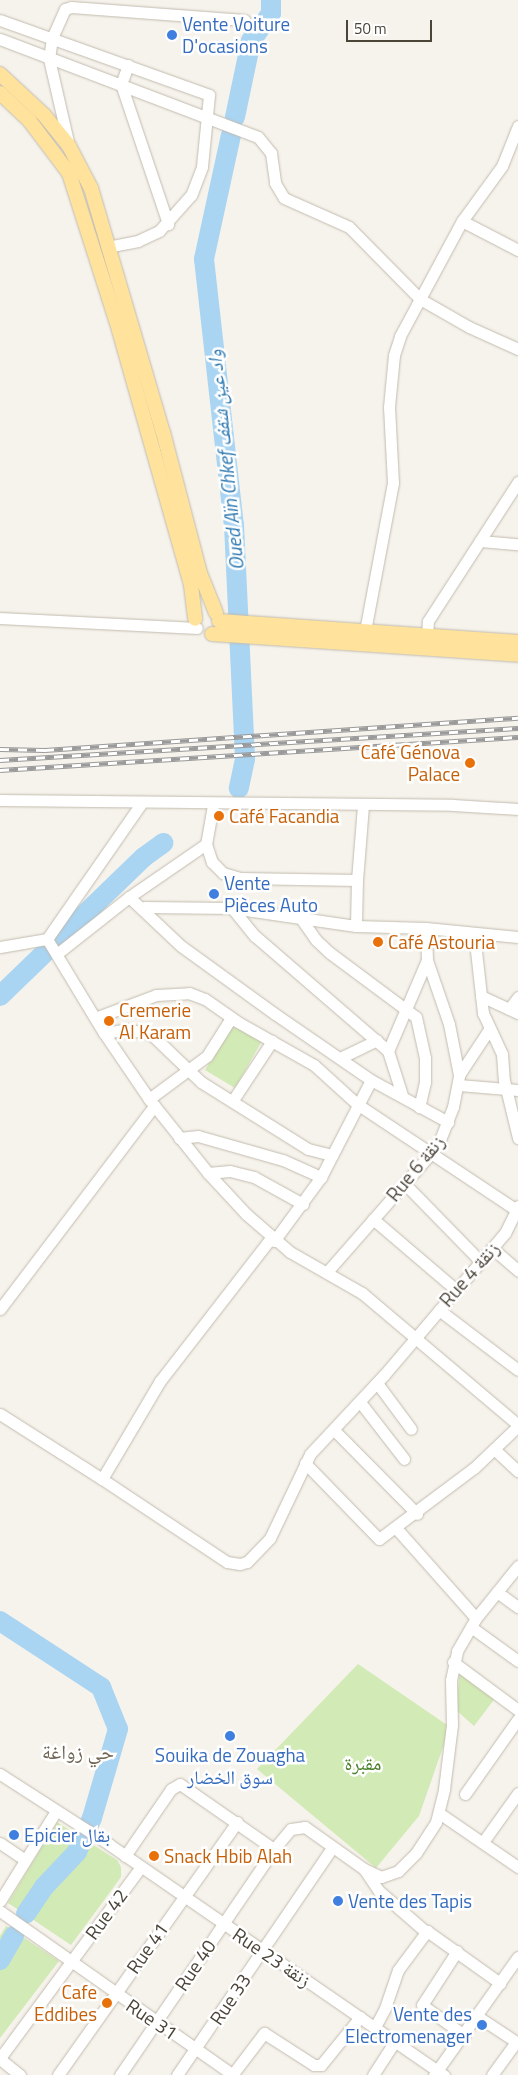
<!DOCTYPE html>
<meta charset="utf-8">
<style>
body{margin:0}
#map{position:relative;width:518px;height:2075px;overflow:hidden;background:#f6f3ec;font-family:"Titillium Web","Noto Naskh Arabic",sans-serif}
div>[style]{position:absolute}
.green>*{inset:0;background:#d2eab5}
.river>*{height:20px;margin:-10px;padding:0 10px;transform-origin:10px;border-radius:10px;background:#a9d4f2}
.roads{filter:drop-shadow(0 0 1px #c2bbae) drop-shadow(0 0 1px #c2bbae)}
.minor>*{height:11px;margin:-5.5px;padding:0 5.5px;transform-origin:5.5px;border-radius:5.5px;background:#fff}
.major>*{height:14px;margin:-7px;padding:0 7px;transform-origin:7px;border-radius:7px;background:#ffe39c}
.rail>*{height:5px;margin-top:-2.5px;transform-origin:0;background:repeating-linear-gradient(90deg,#fff 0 9px,#9a9a9a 0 18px);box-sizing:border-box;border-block:1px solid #9a9a9a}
.dots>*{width:14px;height:14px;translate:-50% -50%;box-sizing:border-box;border:2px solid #fff;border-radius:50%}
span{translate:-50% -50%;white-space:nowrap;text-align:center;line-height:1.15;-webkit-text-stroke:5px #fff;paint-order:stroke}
.shop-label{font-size:19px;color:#366cbe}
.left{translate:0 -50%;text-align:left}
.right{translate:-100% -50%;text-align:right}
.food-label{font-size:19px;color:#c56008}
.street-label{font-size:19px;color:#4b4439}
.park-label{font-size:19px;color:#4a7f2a}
.water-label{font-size:20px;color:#2e7ab2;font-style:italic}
.neighbourhood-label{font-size:20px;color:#6e6250}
.scale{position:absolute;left:346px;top:20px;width:86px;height:22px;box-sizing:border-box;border:2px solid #4b4439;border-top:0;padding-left:6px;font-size:15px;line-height:18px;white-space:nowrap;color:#4b4439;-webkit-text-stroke:4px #fff;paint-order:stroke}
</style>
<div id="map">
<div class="green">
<div style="clip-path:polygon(233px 1023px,262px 1041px,235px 1088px,205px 1070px)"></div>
<div style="clip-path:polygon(358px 1664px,450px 1727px,419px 1816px,376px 1868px,257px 1769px)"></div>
<div style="clip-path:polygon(460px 1670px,496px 1697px,474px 1726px,456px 1710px)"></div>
<div style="clip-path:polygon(57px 1822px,117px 1860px,121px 1867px,121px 1877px,116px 1884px,71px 1945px,8px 1903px)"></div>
<div style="clip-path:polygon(6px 1926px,59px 1961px,0 2038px,0 1936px)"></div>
</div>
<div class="river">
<div style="left:235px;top:117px;width:78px;rotate:-78.1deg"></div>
<div style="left:251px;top:41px;width:34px;rotate:-54deg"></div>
<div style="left:271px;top:13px;width:13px;rotate:-90deg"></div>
<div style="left:231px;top:135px;width:127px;rotate:102.3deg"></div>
<div style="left:204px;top:259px;width:268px;rotate:83.6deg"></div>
<div style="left:234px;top:525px;width:234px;rotate:87.3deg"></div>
<div style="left:245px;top:759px;width:30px;rotate:102deg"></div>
<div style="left:0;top:996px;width:200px;rotate:-44deg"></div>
<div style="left:144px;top:857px;width:24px;rotate:-36deg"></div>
<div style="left:0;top:1621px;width:121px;rotate:33.2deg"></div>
<div style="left:101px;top:1687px;width:45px;rotate:68deg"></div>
<div style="left:118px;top:1729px;width:93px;rotate:106.3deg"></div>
<div style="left:92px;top:1818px;width:37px;rotate:114deg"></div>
<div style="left:77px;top:1852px;width:48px;rotate:133.3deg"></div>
<div style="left:44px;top:1887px;width:32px;rotate:124deg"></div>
<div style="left:0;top:1960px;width:28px;rotate:-60deg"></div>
</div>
<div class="roads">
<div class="minor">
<div style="left:0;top:20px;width:222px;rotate:19.7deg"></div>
<div style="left:209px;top:95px;width:72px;rotate:95.6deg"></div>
<div style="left:202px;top:167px;width:30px;rotate:111deg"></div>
<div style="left:191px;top:195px;width:48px;rotate:131.6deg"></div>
<div style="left:159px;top:231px;width:23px;rotate:155deg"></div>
<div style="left:138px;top:241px;width:31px;rotate:169deg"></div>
<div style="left:0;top:39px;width:276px;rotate:20.8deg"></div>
<div style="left:258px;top:137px;width:21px;rotate:51deg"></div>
<div style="left:271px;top:153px;width:30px;rotate:82deg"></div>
<div style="left:275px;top:183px;width:17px;rotate:59deg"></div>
<div style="left:284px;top:198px;width:71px;rotate:24deg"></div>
<div style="left:349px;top:227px;width:101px;rotate:45.4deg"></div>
<div style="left:420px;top:299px;width:56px;rotate:29.7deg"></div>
<div style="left:469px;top:327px;width:54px;rotate:24.2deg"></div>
<div style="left:128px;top:65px;width:20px;rotate:110deg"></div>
<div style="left:121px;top:84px;width:148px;rotate:71.4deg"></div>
<div style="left:69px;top:146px;width:89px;rotate:-102.9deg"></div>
<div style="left:49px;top:59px;width:21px;rotate:-82deg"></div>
<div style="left:52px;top:38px;width:32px;rotate:-66deg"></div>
<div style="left:65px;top:9px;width:6px;rotate:-18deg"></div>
<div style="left:71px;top:7px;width:174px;rotate:4.3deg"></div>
<div style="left:462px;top:221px;width:63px;rotate:27.4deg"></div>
<div style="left:480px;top:541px;width:38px;rotate:5deg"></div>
<div style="left:0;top:618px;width:197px;rotate:2.9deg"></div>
<div style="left:365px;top:631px;width:151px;rotate:-79.3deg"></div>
<div style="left:393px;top:483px;width:76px;rotate:-93deg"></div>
<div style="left:389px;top:407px;width:52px;rotate:-84.5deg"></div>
<div style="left:394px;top:355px;width:20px;rotate:-72deg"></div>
<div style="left:400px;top:336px;width:131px;rotate:-61.7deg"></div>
<div style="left:462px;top:221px;width:68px;rotate:-54deg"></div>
<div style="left:502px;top:166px;width:43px;rotate:-68.2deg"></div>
<div style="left:427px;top:635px;width:14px;rotate:-86deg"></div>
<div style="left:428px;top:621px;width:166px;rotate:-57.1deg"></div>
<div style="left:0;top:800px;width:453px;rotate:0.6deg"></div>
<div style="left:453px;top:805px;width:65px;rotate:3.5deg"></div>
<div style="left:213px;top:805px;width:40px;rotate:100deg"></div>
<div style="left:206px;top:844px;width:19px;rotate:72deg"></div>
<div style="left:212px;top:862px;width:16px;rotate:45deg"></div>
<div style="left:223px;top:873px;width:18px;rotate:16deg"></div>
<div style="left:240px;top:878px;width:117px;rotate:1deg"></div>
<div style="left:357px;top:880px;width:75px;rotate:-85.4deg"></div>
<div style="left:129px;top:897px;width:71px;rotate:43.3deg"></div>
<div style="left:181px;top:946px;width:116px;rotate:35.9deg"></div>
<div style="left:275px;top:1014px;width:116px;rotate:34.5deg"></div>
<div style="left:371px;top:1080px;width:88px;rotate:28.6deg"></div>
<div style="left:144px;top:907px;width:88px;rotate:0.7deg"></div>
<div style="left:232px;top:908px;width:125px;rotate:8.3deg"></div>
<div style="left:356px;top:926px;width:70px;rotate:1.6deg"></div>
<div style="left:426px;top:928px;width:92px;rotate:5.6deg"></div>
<div style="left:232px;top:908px;width:36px;rotate:51deg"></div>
<div style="left:255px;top:936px;width:176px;rotate:40.8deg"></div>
<div style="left:388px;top:1051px;width:46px;rotate:72.3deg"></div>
<div style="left:302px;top:920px;width:24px;rotate:55deg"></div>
<div style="left:316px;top:940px;width:19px;rotate:43deg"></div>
<div style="left:330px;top:953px;width:107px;rotate:36.7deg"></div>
<div style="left:416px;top:1017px;width:42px;rotate:77.6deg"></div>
<div style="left:425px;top:1058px;width:24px;rotate:90deg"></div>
<div style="left:425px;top:1082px;width:26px;rotate:103deg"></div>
<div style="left:356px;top:926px;width:46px;rotate:-88.8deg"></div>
<div style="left:474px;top:933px;width:81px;rotate:83.6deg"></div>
<div style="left:483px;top:1013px;width:45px;rotate:65.1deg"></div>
<div style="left:502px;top:1054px;width:26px;rotate:86deg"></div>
<div style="left:504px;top:1080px;width:60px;rotate:76.4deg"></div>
<div style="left:47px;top:939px;width:110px;rotate:58.8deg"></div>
<div style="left:104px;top:1033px;width:80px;rotate:55.7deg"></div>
<div style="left:149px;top:1099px;width:95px;rotate:51.4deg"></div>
<div style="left:208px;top:1173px;width:56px;rotate:47.2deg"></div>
<div style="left:246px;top:1214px;width:58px;rotate:40.8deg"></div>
<div style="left:290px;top:1252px;width:83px;rotate:29.7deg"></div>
<div style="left:362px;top:1293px;width:204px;rotate:40.2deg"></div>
<div style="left:0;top:947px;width:48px;rotate:-9.7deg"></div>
<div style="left:47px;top:939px;width:165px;rotate:-55.2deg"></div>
<div style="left:58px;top:953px;width:90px;rotate:-38.3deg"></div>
<div style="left:129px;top:897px;width:93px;rotate:-34.5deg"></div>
<div style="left:481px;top:996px;width:41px;rotate:24.7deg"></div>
<div style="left:509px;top:1009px;width:15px;rotate:-53deg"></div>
<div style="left:95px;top:1018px;width:65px;rotate:-20.7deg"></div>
<div style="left:156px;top:995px;width:33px;rotate:-3deg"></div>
<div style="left:189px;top:993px;width:17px;rotate:21deg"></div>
<div style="left:205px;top:999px;width:38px;rotate:35deg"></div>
<div style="left:236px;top:1021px;width:90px;rotate:29.4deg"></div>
<div style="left:314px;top:1065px;width:58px;rotate:42.2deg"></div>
<div style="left:357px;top:1104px;width:193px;rotate:33.6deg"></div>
<div style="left:104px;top:1033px;width:24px;rotate:-9deg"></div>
<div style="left:128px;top:1029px;width:25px;rotate:14deg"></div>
<div style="left:152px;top:1035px;width:68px;rotate:43.8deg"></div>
<div style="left:201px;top:1082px;width:126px;rotate:32.1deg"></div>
<div style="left:308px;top:1149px;width:25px;rotate:14deg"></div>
<div style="left:388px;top:1051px;width:99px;rotate:-66.8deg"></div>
<div style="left:340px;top:1058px;width:41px;rotate:-25.9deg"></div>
<div style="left:459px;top:1075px;width:56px;rotate:-56.6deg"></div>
<div style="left:459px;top:1085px;width:59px;rotate:4.8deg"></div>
<div style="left:149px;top:1099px;width:72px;rotate:-36.6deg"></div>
<div style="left:207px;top:1056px;width:45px;rotate:-57.7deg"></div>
<div style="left:233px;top:1100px;width:71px;rotate:-56.5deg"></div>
<div style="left:179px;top:1138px;width:19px;rotate:-6deg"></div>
<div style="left:198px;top:1136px;width:88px;rotate:15.8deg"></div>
<div style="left:283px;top:1160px;width:42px;rotate:24.1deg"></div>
<div style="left:208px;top:1173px;width:22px;rotate:-5deg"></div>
<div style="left:230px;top:1171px;width:25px;rotate:14deg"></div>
<div style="left:254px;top:1177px;width:56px;rotate:28.9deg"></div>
<div style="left:404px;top:1183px;width:109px;rotate:45.7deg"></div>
<div style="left:373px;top:1219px;width:109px;rotate:40.5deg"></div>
<div style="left:274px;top:1241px;width:79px;rotate:-53.7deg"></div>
<div style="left:321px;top:1177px;width:109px;rotate:-62.7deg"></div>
<div style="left:492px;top:1248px;width:35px;rotate:41deg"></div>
<div style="left:327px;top:1272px;width:169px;rotate:-48.8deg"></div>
<div style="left:438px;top:1145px;width:41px;rotate:-68.5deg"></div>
<div style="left:453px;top:1107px;width:33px;rotate:-79deg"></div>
<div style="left:459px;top:1075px;width:52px;rotate:-101.1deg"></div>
<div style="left:449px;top:1024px;width:68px;rotate:-109deg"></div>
<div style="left:427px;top:960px;width:32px;rotate:-92deg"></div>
<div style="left:0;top:1309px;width:255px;rotate:-52.8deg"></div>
<div style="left:439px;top:1310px;width:99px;rotate:37.2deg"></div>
<div style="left:377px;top:1383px;width:57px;rotate:53.5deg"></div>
<div style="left:360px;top:1402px;width:72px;rotate:52.3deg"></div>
<div style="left:0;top:1414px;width:121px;rotate:32.5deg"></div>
<div style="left:102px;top:1479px;width:114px;rotate:-59.4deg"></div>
<div style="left:160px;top:1381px;width:181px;rotate:-52.2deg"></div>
<div style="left:334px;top:1430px;width:118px;rotate:45.3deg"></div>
<div style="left:494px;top:1449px;width:33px;rotate:43deg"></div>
<div style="left:305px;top:1463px;width:106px;rotate:45.8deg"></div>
<div style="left:379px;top:1539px;width:119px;rotate:-36.8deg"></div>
<div style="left:474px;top:1468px;width:61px;rotate:-43.7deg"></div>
<div style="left:102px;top:1479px;width:150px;rotate:33.6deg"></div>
<div style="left:227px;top:1562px;width:13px;rotate:9deg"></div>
<div style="left:240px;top:1564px;width:7px;rotate:-16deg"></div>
<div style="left:247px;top:1562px;width:33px;rotate:-46deg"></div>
<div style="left:270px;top:1538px;width:93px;rotate:-64.5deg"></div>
<div style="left:310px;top:1454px;width:108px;rotate:-46.9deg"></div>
<div style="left:384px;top:1375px;width:187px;rotate:-49.6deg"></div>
<div style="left:505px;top:1233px;width:30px;rotate:-64deg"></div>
<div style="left:396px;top:1528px;width:120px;rotate:48.4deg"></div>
<div style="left:497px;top:1592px;width:26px;rotate:36deg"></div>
<div style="left:471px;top:1627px;width:58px;rotate:35.9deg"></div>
<div style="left:453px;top:1662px;width:81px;rotate:36.4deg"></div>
<div style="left:0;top:1774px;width:131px;rotate:32.8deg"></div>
<div style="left:110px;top:1845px;width:406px;rotate:34.6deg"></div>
<div style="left:465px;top:1794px;width:92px;rotate:-54.8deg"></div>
<div style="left:439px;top:1813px;width:96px;rotate:34.4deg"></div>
<div style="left:483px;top:1842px;width:60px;rotate:-54.5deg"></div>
<div style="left:0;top:1843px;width:30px;rotate:34deg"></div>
<div style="left:125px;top:1856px;width:81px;rotate:-55.5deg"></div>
<div style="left:171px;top:1789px;width:10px;rotate:-29deg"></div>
<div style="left:180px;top:1784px;width:114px;rotate:34.7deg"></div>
<div style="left:364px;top:1869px;width:27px;rotate:56deg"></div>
<div style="left:379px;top:1891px;width:62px;rotate:41.1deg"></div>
<div style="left:0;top:1901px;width:106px;rotate:-58.1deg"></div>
<div style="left:0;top:1911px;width:285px;rotate:35.1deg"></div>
<div style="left:457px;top:1951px;width:64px;rotate:122.9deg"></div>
<div style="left:422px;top:2005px;width:52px;rotate:35.5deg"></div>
<div style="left:477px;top:2016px;width:49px;rotate:33.4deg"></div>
<div style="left:375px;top:2027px;width:21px;rotate:-62deg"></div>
<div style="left:385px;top:2008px;width:40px;rotate:-71.1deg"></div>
<div style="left:398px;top:1970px;width:49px;rotate:-53.4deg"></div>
<div style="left:427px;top:1931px;width:90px;rotate:35.5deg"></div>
<div style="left:0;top:2058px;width:236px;rotate:-53.6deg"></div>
<div style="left:0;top:2059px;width:26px;rotate:39deg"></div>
<div style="left:58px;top:2075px;width:310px;rotate:-54.7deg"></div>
<div style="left:120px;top:2075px;width:273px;rotate:-55.7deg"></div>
<div style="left:274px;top:1849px;width:26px;rotate:-50deg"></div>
<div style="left:291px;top:1829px;width:14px;rotate:-8deg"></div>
<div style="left:305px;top:1827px;width:72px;rotate:35.4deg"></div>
<div style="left:364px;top:1869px;width:19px;rotate:25deg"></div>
<div style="left:381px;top:1877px;width:18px;rotate:-19deg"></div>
<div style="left:398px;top:1871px;width:25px;rotate:-45deg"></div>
<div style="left:416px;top:1853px;width:37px;rotate:-57deg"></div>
<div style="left:436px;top:1822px;width:34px;rotate:-76deg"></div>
<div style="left:444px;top:1789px;width:64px;rotate:-82.9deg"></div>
<div style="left:452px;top:1725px;width:45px;rotate:-91.3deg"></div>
<div style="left:451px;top:1680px;width:30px;rotate:-78deg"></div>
<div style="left:457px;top:1651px;width:38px;rotate:-60deg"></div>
<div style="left:476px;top:1618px;width:67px;rotate:-51.1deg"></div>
<div style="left:177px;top:2075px;width:275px;rotate:-55.7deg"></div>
<div style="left:232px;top:2075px;width:53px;rotate:-52.7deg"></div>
<div style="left:264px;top:2033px;width:59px;rotate:32.6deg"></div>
<div style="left:314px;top:2065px;width:7px"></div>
<div style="left:321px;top:2065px;width:62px;rotate:-50.9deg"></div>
<div style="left:373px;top:2075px;width:40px;rotate:-57.1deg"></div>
<div style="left:434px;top:2075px;width:145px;rotate:-54.6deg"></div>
<div style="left:492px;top:2075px;width:41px;rotate:-54deg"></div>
</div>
<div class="major">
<div style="left:0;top:74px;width:60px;rotate:43deg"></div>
<div style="left:44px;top:115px;width:40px;rotate:51deg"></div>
<div style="left:69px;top:146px;width:47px;rotate:62.4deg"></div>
<div style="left:91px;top:188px;width:254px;rotate:73.6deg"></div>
<div style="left:163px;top:432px;width:146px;rotate:75.3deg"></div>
<div style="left:200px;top:573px;width:43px;rotate:68.2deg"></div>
<div style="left:0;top:93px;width:40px;rotate:43deg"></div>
<div style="left:29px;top:120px;width:66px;rotate:53deg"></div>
<div style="left:69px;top:173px;width:165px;rotate:72.3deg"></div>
<div style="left:119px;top:330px;width:265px;rotate:74.2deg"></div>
<div style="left:191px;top:585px;width:34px;rotate:83deg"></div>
<div style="left:219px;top:621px;width:300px;rotate:4deg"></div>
<div style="left:212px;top:634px;width:307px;rotate:3.9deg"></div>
</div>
</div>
<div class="rail">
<div style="left:0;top:749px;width:45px;rotate:1.3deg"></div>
<div style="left:45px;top:750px;width:474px;rotate:-3.9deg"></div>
<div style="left:0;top:760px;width:519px;rotate:-3.54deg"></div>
<div style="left:0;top:770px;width:519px;rotate:-3.65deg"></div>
</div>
<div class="dots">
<div style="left:172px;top:35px;background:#3f7fe0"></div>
<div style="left:470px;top:763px;background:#e8710a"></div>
<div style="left:219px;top:816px;background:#e8710a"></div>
<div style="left:214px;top:894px;background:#3f7fe0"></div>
<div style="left:378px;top:942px;background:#e8710a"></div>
<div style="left:109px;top:1021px;background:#e8710a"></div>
<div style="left:230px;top:1736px;background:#3f7fe0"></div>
<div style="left:14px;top:1835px;background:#3f7fe0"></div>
<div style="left:154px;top:1856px;background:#e8710a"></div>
<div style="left:338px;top:1901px;background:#3f7fe0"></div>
<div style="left:107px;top:2003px;background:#e8710a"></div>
<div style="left:482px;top:2025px;background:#3f7fe0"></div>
</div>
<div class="shop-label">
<span class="left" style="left:182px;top:35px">Vente Voiture<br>D'ocasions</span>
<span class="left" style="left:224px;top:894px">Vente<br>Pièces Auto</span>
<span style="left:230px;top:1766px">Souika de Zouagha<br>سوق الخضار</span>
<span class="left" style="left:24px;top:1835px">Epicier بقال</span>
<span class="left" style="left:348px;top:1901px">Vente des Tapis</span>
<span class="right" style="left:472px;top:2025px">Vente des<br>Electromenager</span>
</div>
<div class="food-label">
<span class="right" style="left:460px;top:763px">Café Génova<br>Palace</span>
<span class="left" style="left:229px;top:816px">Café Facandia</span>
<span class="left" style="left:388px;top:942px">Café Astouria</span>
<span class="left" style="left:119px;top:1021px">Cremerie<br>Al Karam</span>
<span class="left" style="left:164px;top:1856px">Snack Hbib Alah</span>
<span class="right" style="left:97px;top:2003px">Cafe<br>Eddibes</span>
</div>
<div class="street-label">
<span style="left:415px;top:1168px;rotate:-51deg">Rue 6 زنقة</span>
<span style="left:469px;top:1274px;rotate:-49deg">Rue 4 زنقة</span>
<span style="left:106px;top:1914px;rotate:-54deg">Rue 42</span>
<span style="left:147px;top:1948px;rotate:-55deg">Rue 41</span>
<span style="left:272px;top:1957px;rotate:34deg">Rue 23 زنقة</span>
<span style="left:195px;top:1965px;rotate:-56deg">Rue 40</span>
<span style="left:230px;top:1999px;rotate:-56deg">Rue 33</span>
<span style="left:152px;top:2019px;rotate:34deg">Rue 31</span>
</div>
<div class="park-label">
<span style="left:363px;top:1763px">مقبرة</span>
</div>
<div class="water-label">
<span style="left:225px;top:460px;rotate:-96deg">Oued Aïn Chkef واد عين شقف</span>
</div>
<div class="neighbourhood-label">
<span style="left:78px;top:1751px">حي زواغة</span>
</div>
<div class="scale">50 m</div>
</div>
